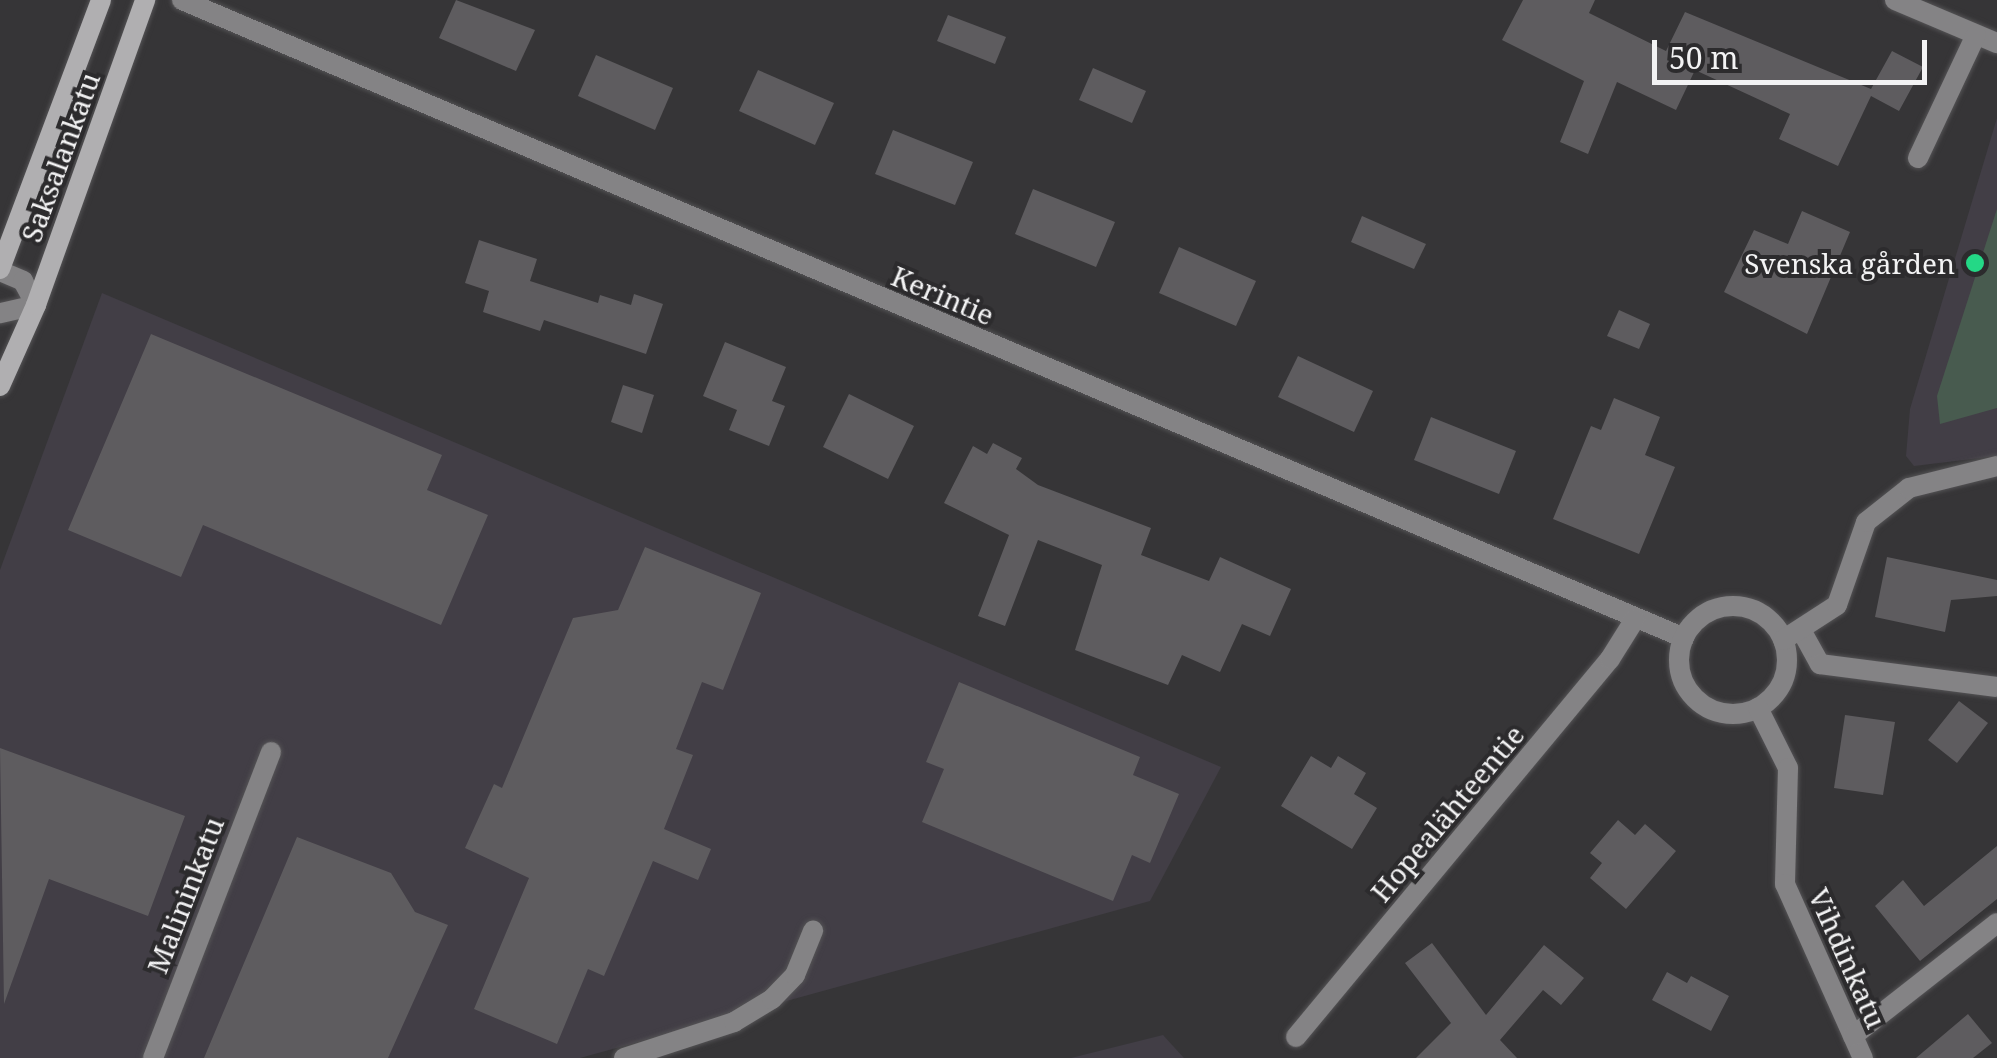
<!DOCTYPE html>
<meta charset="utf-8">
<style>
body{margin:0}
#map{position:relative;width:1997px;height:1058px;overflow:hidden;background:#363537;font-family:"Noto Serif",serif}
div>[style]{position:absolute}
.built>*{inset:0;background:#423e46}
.green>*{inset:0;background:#485b4f}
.building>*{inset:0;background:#5e5c5f}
.roads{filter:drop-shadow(0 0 2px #545355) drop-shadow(0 0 2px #545355)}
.street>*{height:20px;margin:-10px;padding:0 10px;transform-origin:10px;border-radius:10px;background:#848385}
.street>.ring{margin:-10px;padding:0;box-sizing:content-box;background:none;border:20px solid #848385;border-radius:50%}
.secondary>*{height:20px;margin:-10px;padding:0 10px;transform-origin:10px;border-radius:10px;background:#b0afb1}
.dots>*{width:28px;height:28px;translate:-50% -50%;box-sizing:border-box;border:5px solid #2c2b2d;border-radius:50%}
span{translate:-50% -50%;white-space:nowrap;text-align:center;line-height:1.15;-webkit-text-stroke:8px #2c2b2d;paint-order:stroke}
.street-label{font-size:28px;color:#f3f3f4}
.poi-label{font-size:28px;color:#f3f3f4}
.right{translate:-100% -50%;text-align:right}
.scale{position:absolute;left:1652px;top:40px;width:275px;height:45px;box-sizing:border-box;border:5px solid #f3f3f4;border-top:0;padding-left:12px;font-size:30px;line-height:35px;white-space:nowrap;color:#f3f3f4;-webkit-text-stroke:8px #2c2b2d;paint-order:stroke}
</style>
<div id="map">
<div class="built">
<div style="clip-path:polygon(1997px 118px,1997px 456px,1914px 466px,1906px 456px,1910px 409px)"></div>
<div style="clip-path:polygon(102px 293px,1221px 767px,1150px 901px,580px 1058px,0 1058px,0 570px)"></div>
<div style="clip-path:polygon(1163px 1035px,1184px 1058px,1071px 1058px)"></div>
</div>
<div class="green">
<div style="clip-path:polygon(1997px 209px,1997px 408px,1940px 424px,1937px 396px)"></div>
</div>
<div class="building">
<div style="clip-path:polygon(456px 0,535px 30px,516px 71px,439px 38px)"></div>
<div style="clip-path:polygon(1523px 0,1595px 0,1589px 13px,1666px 51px,1685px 12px,1871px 89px,1892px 51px,1923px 67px,1899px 111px,1871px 96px,1838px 166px,1779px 139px,1790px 114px,1695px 70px,1676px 110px,1617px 82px,1588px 154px,1560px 142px,1584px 81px,1502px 40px)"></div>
<div style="clip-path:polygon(948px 15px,1006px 37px,995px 64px,937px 41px)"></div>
<div style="clip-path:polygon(596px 55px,673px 88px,655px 130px,578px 96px)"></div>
<div style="clip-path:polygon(1093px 68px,1146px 91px,1132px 123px,1079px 100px)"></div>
<div style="clip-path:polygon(758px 70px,834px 103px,815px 145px,739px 111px)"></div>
<div style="clip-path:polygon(893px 130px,973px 162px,955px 205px,875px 174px)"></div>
<div style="clip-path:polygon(1033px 189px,1115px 222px,1096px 267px,1015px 234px)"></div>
<div style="clip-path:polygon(1802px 211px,1850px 232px,1807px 334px,1724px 292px,1754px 230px,1788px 244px)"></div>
<div style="clip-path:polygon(1362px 216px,1426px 244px,1414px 269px,1351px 242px)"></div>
<div style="clip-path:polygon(479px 240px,537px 259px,530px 281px,598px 303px,600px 295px,631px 305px,634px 294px,663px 304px,646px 354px,544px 320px,540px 331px,483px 312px,489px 291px,465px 283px)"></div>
<div style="clip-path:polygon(1179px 247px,1256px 281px,1236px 326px,1159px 293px)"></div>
<div style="clip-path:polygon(1619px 310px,1650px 324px,1639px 349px,1607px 336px)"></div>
<div style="clip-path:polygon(151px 334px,442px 455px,427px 490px,488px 515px,441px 625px,203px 525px,181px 577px,68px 530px)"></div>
<div style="clip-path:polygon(725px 342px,786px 367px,772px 401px,785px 406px,769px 446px,729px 430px,737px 410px,703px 396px)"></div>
<div style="clip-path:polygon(1298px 356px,1373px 391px,1354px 432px,1278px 397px)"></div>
<div style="clip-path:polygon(623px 385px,654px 395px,642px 433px,611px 422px)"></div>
<div style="clip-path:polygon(849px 394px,914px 426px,888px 479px,823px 447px)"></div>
<div style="clip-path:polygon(1614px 398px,1660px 417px,1645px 455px,1675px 467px,1639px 554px,1553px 519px,1591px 426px,1601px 430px)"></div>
<div style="clip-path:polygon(1431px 417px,1516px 451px,1499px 494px,1414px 460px)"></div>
<div style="clip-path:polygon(993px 443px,1022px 458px,1016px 469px,1038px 485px,1151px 528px,1141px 555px,1209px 581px,1220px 557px,1291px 589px,1270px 636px,1242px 624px,1220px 672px,1182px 655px,1168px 685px,1075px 650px,1102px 565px,1038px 540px,1005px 626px,978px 616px,1009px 535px,944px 503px,973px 446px,987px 454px)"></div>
<div style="clip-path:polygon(645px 547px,761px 593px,723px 690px,702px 682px,676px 749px,693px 755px,664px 829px,711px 849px,698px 880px,653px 861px,604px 976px,588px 969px,557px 1044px,474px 1009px,529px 878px,465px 848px,494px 784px,502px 788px,573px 618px,618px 610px)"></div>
<div style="clip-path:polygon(1887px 557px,1997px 580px,1997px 596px,1951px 600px,1945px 632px,1875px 617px)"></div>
<div style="clip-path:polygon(959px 682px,1140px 757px,1133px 775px,1179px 794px,1150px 863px,1132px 855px,1113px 901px,922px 822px,944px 769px,926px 762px)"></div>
<div style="clip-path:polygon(1959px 701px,1988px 723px,1957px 763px,1928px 740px)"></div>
<div style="clip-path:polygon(1845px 715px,1895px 722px,1883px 795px,1834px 788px)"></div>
<div style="clip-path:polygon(0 748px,185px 816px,148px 916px,49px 879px,4px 1004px)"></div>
<div style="clip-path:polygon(1311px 756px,1331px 768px,1338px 756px,1366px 773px,1354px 794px,1377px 808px,1352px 849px,1281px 806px)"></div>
<div style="clip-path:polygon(1618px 820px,1635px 835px,1645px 824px,1676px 851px,1626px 909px,1590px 878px,1602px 863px,1590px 853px)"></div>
<div style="clip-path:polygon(297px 837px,391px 873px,415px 912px,448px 925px,388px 1058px,204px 1058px)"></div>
<div style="clip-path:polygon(1997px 846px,1997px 899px,1920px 961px,1875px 906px,1903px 880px,1924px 906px)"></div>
<div style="clip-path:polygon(1432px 943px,1486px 1015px,1544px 945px,1584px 978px,1561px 1005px,1543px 990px,1500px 1040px,1517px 1058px,1416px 1058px,1451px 1023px,1405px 963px)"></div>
<div style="clip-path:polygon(1667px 972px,1687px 983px,1691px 976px,1729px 996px,1711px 1031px,1652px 1000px)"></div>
<div style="clip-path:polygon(1968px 1014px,1992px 1043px,1973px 1058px,1916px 1058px)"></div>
</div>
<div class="roads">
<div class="street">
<div style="left:182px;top:0;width:1632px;rotate:23.01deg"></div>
<div style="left:1895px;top:0;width:111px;rotate:22.9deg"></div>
<div style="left:1918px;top:158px;width:136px;rotate:-64.8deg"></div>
<div style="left:0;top:271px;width:25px;rotate:23deg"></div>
<div style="left:23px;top:281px;width:27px;rotate:62deg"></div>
<div style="left:36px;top:305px;width:37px;rotate:167deg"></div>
<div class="ring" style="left:1679px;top:606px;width:88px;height:88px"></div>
<div style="left:1801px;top:630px;width:39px;rotate:61deg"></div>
<div style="left:1820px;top:664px;width:178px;rotate:7.4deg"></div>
<div style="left:1783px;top:640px;width:64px;rotate:-32.9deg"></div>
<div style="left:1837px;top:605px;width:88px;rotate:-70.7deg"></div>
<div style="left:1866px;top:522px;width:55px;rotate:-38.3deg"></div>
<div style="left:1909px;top:488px;width:91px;rotate:-14deg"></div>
<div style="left:1758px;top:708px;width:67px;rotate:63.4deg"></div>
<div style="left:1788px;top:768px;width:116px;rotate:91.5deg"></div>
<div style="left:1785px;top:884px;width:191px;rotate:65.9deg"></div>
<div style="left:1853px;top:1036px;width:183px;rotate:-38.1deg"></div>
<div style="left:1296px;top:1037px;width:491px;rotate:-50.3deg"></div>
<div style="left:1610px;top:659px;width:47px;rotate:-58deg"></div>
<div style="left:153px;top:1058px;width:328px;rotate:-68.9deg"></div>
<div style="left:624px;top:1058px;width:116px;rotate:-18.1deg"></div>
<div style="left:734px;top:1022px;width:44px;rotate:-31.2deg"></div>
<div style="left:772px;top:999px;width:33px;rotate:-46deg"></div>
<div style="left:795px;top:975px;width:48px;rotate:-67.8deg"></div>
</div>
<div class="secondary">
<div style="left:0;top:269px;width:287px;rotate:-69.4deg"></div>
<div style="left:0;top:386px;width:89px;rotate:-66deg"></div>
<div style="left:36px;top:305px;width:324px;rotate:-70.3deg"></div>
</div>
</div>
<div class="dots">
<div style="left:1975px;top:263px;background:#24d886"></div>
</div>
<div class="street-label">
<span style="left:60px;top:157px;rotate:-70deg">Saksalankatu</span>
<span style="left:943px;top:295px;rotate:23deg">Kerintie</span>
<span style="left:1447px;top:813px;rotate:-50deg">Hopealähteentie</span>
<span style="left:185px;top:895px;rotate:-69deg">Malininkatu</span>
<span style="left:1848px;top:958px;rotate:66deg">Vihdinkatu</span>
</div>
<div class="poi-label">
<span class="right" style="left:1955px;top:263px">Svenska gården</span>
</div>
<div class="scale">50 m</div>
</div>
